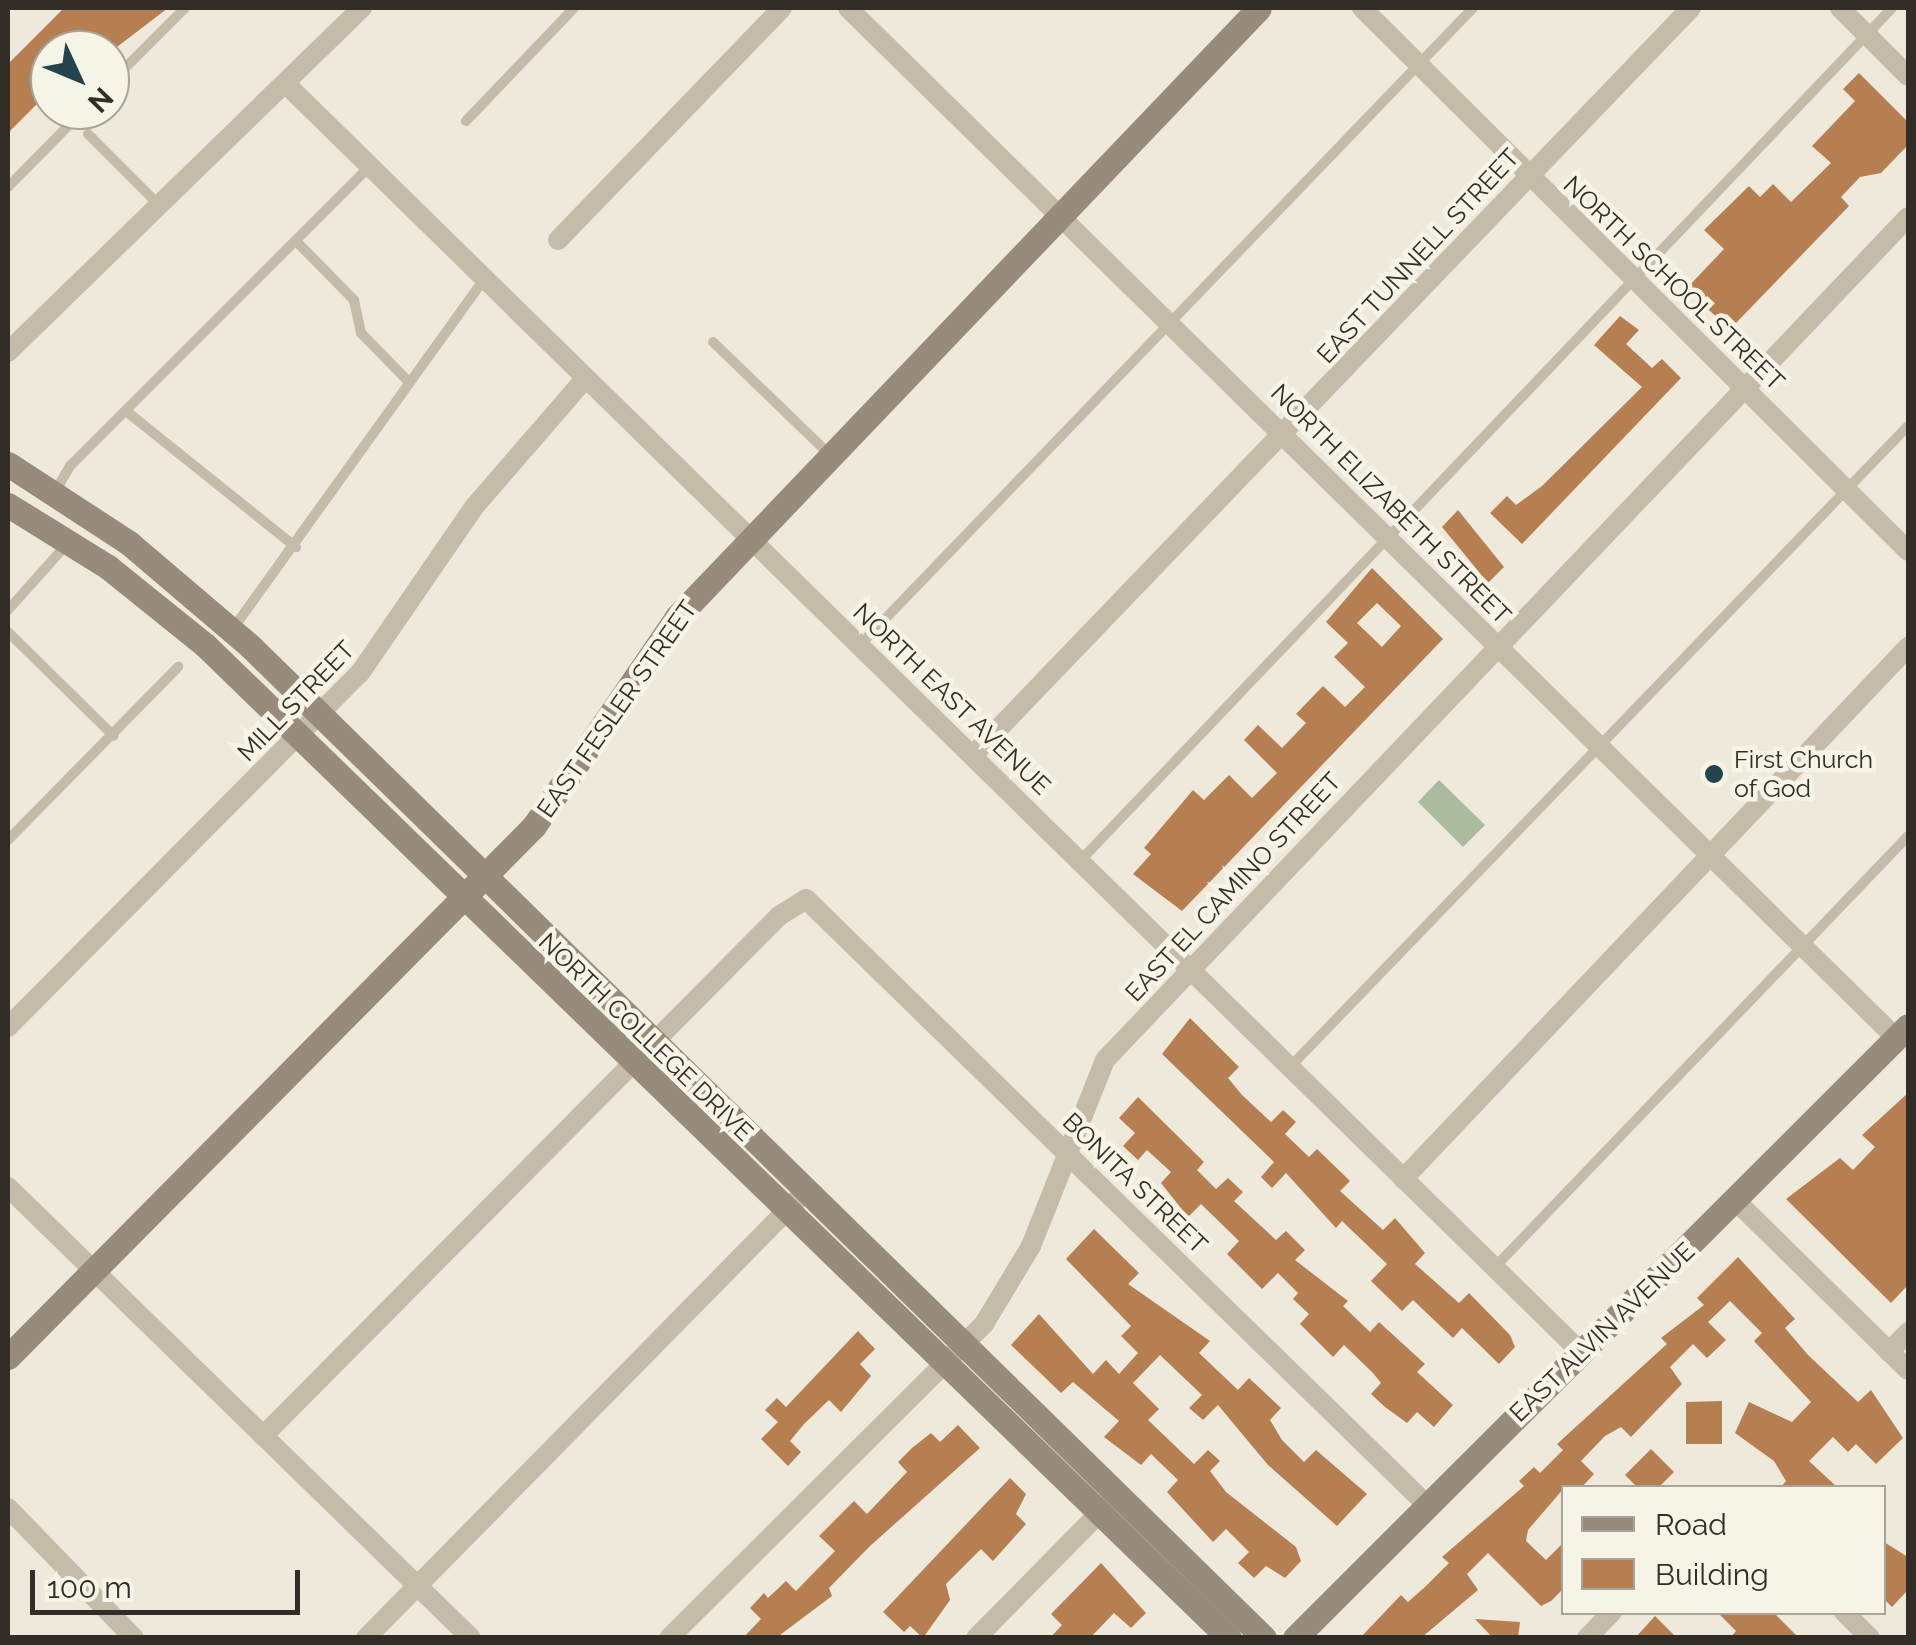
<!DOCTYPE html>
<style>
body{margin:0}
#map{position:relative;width:1916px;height:1645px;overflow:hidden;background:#eee9db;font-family:Raleway,sans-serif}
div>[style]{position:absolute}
.green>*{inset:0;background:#abbb9e}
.building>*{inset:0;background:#b67f52}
.lane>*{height:10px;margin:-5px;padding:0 5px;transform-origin:5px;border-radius:5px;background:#c4bba9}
.street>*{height:20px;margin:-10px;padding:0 10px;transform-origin:10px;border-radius:10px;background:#c4bba9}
.secondary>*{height:25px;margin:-12.5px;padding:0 12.5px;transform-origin:12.5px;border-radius:12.5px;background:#988b7b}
.dots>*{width:28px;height:28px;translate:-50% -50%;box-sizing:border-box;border:5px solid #f6f3e7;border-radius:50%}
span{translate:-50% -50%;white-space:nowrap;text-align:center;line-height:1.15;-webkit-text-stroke:9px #f6f3e7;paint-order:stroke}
.street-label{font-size:25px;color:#332d28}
.poi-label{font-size:25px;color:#332d28}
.left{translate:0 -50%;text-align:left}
.frame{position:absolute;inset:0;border:10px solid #332d28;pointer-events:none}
.legend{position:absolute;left:1561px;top:1485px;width:325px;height:130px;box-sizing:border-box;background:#f6f3e7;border:2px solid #a8a49b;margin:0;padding:12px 18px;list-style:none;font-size:30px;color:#332d28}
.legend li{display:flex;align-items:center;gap:20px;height:50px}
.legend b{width:50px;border:2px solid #a8a49b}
.north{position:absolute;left:30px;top:30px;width:100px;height:100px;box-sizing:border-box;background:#f6f3e7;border:2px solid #a8a49b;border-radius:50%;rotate:134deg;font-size:28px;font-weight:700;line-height:40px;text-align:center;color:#332d28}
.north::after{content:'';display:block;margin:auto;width:35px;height:45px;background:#23434f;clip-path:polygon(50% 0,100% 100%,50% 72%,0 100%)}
.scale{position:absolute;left:30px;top:1570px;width:270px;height:45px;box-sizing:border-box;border:5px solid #332d28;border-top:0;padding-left:12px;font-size:30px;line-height:35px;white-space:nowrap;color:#332d28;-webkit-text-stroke:8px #f6f3e7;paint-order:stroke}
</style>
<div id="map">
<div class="green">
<div style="clip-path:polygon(1439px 780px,1485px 825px,1463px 847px,1418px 802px)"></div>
</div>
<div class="building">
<div style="clip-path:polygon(64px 8px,168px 8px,113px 50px,50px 50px,50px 110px,72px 110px,58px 124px,37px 104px,8px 133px,8px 64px)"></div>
<div style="clip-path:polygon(1859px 73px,1908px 122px,1908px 145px,1881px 173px,1860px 177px,1841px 197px,1849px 206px,1736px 323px,1727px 314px,1721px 321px,1686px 289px,1724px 249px,1704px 230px,1749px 186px,1760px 197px,1773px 184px,1791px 202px,1831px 163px,1812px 146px,1855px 101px,1843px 89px)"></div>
<div style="clip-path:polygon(1620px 316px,1639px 330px,1626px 344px,1652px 368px,1662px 359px,1681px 378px,1522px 544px,1490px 513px,1507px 496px,1516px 505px,1542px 486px,1642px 387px,1594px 345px)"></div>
<div style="clip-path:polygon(1458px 510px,1504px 567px,1488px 583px,1442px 527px)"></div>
<div style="clip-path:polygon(evenodd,1372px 568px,1443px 639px,1182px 911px,1133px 874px,1151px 854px,1144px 848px,1193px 790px,1204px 800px,1229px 775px,1252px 798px,1277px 773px,1244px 740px,1258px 725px,1282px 748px,1306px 723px,1296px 714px,1323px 686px,1345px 707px,1365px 687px,1334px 657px,1348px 643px,1326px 622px,1372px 568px,1377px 603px,1401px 626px,1382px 647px,1357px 623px,1377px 603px)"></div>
<div style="clip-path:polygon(1190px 1018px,1239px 1067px,1228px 1078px,1242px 1095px,1271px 1122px,1283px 1110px,1296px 1122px,1285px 1134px,1309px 1157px,1317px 1149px,1350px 1181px,1340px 1191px,1383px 1230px,1395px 1218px,1425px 1253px,1415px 1264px,1459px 1303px,1469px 1293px,1510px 1335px,1515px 1347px,1499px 1364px,1462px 1328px,1453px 1338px,1413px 1300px,1402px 1311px,1371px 1281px,1387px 1264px,1342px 1221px,1336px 1228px,1286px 1173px,1272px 1188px,1261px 1177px,1274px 1162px,1162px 1054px)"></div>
<div style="clip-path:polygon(1908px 1093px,1908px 1285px,1891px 1303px,1786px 1199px,1840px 1158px,1853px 1170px,1875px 1147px,1862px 1135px)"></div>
<div style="clip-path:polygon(1138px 1097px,1204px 1162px,1197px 1170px,1216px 1189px,1228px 1178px,1243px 1192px,1234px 1201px,1276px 1240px,1286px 1231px,1305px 1250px,1295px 1260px,1348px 1301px,1343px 1306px,1370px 1332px,1379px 1322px,1425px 1364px,1417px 1372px,1453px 1405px,1434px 1427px,1417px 1412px,1407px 1423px,1385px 1407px,1371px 1394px,1381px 1383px,1373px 1373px,1344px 1345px,1333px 1357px,1300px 1324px,1309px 1314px,1293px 1299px,1298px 1293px,1278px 1273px,1262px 1289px,1227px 1254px,1239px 1241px,1201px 1204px,1188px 1217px,1161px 1183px,1171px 1172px,1147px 1150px,1138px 1160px,1123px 1146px,1135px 1133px,1119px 1118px)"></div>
<div style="clip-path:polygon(1094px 1229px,1139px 1273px,1128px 1284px,1210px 1341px,1199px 1353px,1238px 1390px,1249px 1378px,1281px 1408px,1270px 1420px,1282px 1440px,1304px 1462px,1316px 1450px,1367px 1494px,1337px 1526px,1268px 1465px,1218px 1405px,1203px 1420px,1189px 1408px,1202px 1395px,1160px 1355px,1133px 1383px,1159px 1409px,1148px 1420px,1194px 1464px,1208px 1450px,1220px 1461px,1210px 1471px,1226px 1492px,1296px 1547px,1301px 1561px,1285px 1578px,1266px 1566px,1254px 1578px,1238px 1563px,1249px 1552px,1226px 1529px,1213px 1542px,1200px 1528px,1167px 1492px,1178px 1480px,1151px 1454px,1141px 1465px,1104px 1437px,1119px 1421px,1073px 1382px,1061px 1393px,1011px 1345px,1039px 1314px,1093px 1374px,1106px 1360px,1119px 1374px,1138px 1353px,1121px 1336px,1131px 1326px,1066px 1259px)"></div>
<div style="clip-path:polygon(1738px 1257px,1795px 1319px,1785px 1328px,1808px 1355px,1858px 1402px,1871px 1390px,1903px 1438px,1876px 1464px,1856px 1444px,1848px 1452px,1833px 1437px,1809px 1461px,1838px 1488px,1780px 1488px,1786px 1481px,1774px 1461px,1735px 1433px,1749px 1402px,1792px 1422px,1811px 1402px,1754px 1341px,1762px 1333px,1730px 1301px,1708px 1322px,1726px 1340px,1707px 1358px,1693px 1344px,1670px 1367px,1682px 1384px,1631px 1437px,1621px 1427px,1605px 1436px,1581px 1461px,1594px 1474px,1581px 1488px,1564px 1488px,1528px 1530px,1526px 1541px,1546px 1560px,1564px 1542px,1564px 1588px,1551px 1601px,1541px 1606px,1488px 1553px,1467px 1574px,1478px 1590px,1421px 1638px,1360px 1638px,1401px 1595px,1408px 1602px,1426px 1586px,1449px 1563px,1442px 1557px,1524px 1486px,1519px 1481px,1534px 1467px,1540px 1473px,1563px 1450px,1557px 1444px,1667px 1344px,1661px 1338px,1704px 1305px,1697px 1298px)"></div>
<div style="clip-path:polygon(858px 1331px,875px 1349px,860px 1364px,871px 1376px,841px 1412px,829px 1400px,804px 1424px,790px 1441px,801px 1452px,788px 1466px,761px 1439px,778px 1422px,765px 1410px,777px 1398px,786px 1407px)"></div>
<div style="clip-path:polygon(1722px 1401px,1722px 1444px,1686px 1444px,1686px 1402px)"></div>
<div style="clip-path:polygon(958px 1425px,980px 1448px,870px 1546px,829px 1588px,832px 1596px,776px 1638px,743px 1638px,761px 1619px,750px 1608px,764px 1593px,768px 1598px,786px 1581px,796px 1591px,835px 1551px,819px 1536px,854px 1501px,867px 1514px,907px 1472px,898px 1462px,912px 1448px,931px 1433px,940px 1442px)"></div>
<div style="clip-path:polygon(1651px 1449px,1674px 1472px,1658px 1488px,1638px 1488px,1625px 1475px)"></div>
<div style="clip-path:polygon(1010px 1478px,1026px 1494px,1016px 1514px,1026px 1524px,993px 1561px,981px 1549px,946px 1584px,950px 1600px,923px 1638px,910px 1626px,904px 1632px,883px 1612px)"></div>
<div style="clip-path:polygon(1884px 1542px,1908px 1557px,1908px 1590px,1892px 1607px,1884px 1599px)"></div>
<div style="clip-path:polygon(1101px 1563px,1146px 1613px,1131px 1628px,1114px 1613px,1090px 1638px,1050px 1638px,1062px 1625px,1051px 1614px)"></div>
<div style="clip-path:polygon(1717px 1612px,1773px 1612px,1799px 1638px,1730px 1638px,1736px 1631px)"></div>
<div style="clip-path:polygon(1655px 1616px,1677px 1638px,1635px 1638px)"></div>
<div style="clip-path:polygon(1475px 1619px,1520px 1622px,1518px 1638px,1493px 1638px)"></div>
</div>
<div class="lane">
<div style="left:110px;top:83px;width:106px;rotate:-45deg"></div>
<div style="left:466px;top:121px;width:156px;rotate:-46.3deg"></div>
<div style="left:88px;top:134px;width:98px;rotate:45deg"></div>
<div style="left:8px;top:187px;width:108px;rotate:-45.4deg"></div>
<div style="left:296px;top:241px;width:83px;rotate:45.5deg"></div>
<div style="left:354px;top:300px;width:34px;rotate:78deg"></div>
<div style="left:361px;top:333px;width:66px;rotate:45.6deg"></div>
<div style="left:713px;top:342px;width:161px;rotate:44deg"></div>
<div style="left:126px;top:411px;width:218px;rotate:38.7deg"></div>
<div style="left:55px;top:492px;width:30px;rotate:-60deg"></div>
<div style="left:70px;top:466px;width:424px;rotate:-45deg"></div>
<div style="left:8px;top:610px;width:89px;rotate:-48.2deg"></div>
<div style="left:232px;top:630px;width:432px;rotate:-54.3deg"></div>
<div style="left:8px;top:632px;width:148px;rotate:44.5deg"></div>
<div style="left:860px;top:645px;width:884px;rotate:-46.1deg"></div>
<div style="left:8px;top:840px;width:243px;rotate:-45.5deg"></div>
<div style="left:1081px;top:860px;width:1176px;rotate:-46.41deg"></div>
<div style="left:1290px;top:1067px;width:890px;rotate:-46.05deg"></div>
<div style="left:1495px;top:1267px;width:597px;rotate:-46.22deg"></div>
</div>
<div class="street">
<div style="left:848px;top:8px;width:1471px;rotate:44.5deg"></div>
<div style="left:1362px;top:8px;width:770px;rotate:44.84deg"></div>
<div style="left:1840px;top:8px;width:96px;rotate:45deg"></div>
<div style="left:287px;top:85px;width:1810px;rotate:44.4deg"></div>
<div style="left:558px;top:240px;width:322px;rotate:-46deg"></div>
<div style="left:8px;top:352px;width:494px;rotate:-44.2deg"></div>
<div style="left:974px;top:754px;width:1035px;rotate:-46.14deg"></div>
<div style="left:8px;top:1027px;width:499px;rotate:-45.2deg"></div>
<div style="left:360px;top:673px;width:201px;rotate:-55.5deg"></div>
<div style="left:474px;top:507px;width:169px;rotate:-49.1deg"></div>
<div style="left:1403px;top:1179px;width:734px;rotate:-46.49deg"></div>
<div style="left:8px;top:1187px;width:646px;rotate:44.25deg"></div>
<div style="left:1736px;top:1201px;width:241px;rotate:44.5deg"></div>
<div style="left:1889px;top:1352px;width:28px;rotate:-46deg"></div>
<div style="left:263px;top:1436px;width:733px;rotate:-45.22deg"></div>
<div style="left:779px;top:916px;width:32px;rotate:-32deg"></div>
<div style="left:806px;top:899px;width:868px;rotate:44.3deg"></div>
<div style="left:8px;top:1508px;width:181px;rotate:45.9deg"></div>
<div style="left:1844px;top:1612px;width:37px;rotate:45deg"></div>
<div style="left:366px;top:1638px;width:614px;rotate:-45.46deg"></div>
<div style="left:669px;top:1638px;width:445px;rotate:-44.9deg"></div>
<div style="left:984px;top:1324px;width:91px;rotate:-58.9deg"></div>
<div style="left:1031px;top:1246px;width:200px;rotate:-68.3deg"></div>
<div style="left:1105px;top:1060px;width:1164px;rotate:-46.39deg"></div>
<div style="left:976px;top:1638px;width:190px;rotate:-45.4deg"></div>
<div style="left:1587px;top:1638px;width:36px;rotate:-46deg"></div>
</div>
<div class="secondary">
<div style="left:8px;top:464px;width:145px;rotate:33.1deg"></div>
<div style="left:129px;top:543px;width:160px;rotate:40.4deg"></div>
<div style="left:251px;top:647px;width:1417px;rotate:44.37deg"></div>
<div style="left:8px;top:505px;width:118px;rotate:31.8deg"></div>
<div style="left:108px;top:567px;width:124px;rotate:38.8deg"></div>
<div style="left:205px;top:645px;width:1426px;rotate:44.12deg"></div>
<div style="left:8px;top:1357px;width:747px;rotate:-45.27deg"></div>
<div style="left:534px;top:826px;width:253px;rotate:-55.6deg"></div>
<div style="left:677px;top:617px;width:842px;rotate:-46.3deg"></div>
<div style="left:1295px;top:1638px;width:866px;rotate:-44.95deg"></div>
</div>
<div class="dots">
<div style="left:1714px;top:774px;background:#23434f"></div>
</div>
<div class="street-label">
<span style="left:1418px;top:256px;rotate:-47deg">EAST TUNNELL STREET</span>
<span style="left:1674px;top:283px;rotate:44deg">NORTH SCHOOL STREET</span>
<span style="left:1391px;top:504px;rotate:45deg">NORTH ELIZABETH STREET</span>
<span style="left:952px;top:699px;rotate:44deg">NORTH EAST AVENUE</span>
<span style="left:296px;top:701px;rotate:-46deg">MILL STREET</span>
<span style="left:617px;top:709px;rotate:-55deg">EAST FESLER STREET</span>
<span style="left:1233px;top:887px;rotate:-47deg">EAST EL CAMINO STREET</span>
<span style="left:646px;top:1037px;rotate:44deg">NORTH COLLEGE DRIVE</span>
<span style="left:1135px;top:1183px;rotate:44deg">BONITA STREET</span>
<span style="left:1602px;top:1332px;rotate:-44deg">EAST ALVIN AVENUE</span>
</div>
<div class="poi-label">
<span class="left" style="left:1734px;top:774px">First Church<br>of God</span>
</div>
<div class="frame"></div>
<ul class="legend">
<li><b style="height:12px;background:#988b7b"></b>Road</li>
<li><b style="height:28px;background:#b67f52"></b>Building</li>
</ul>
<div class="north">N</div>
<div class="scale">100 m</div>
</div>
